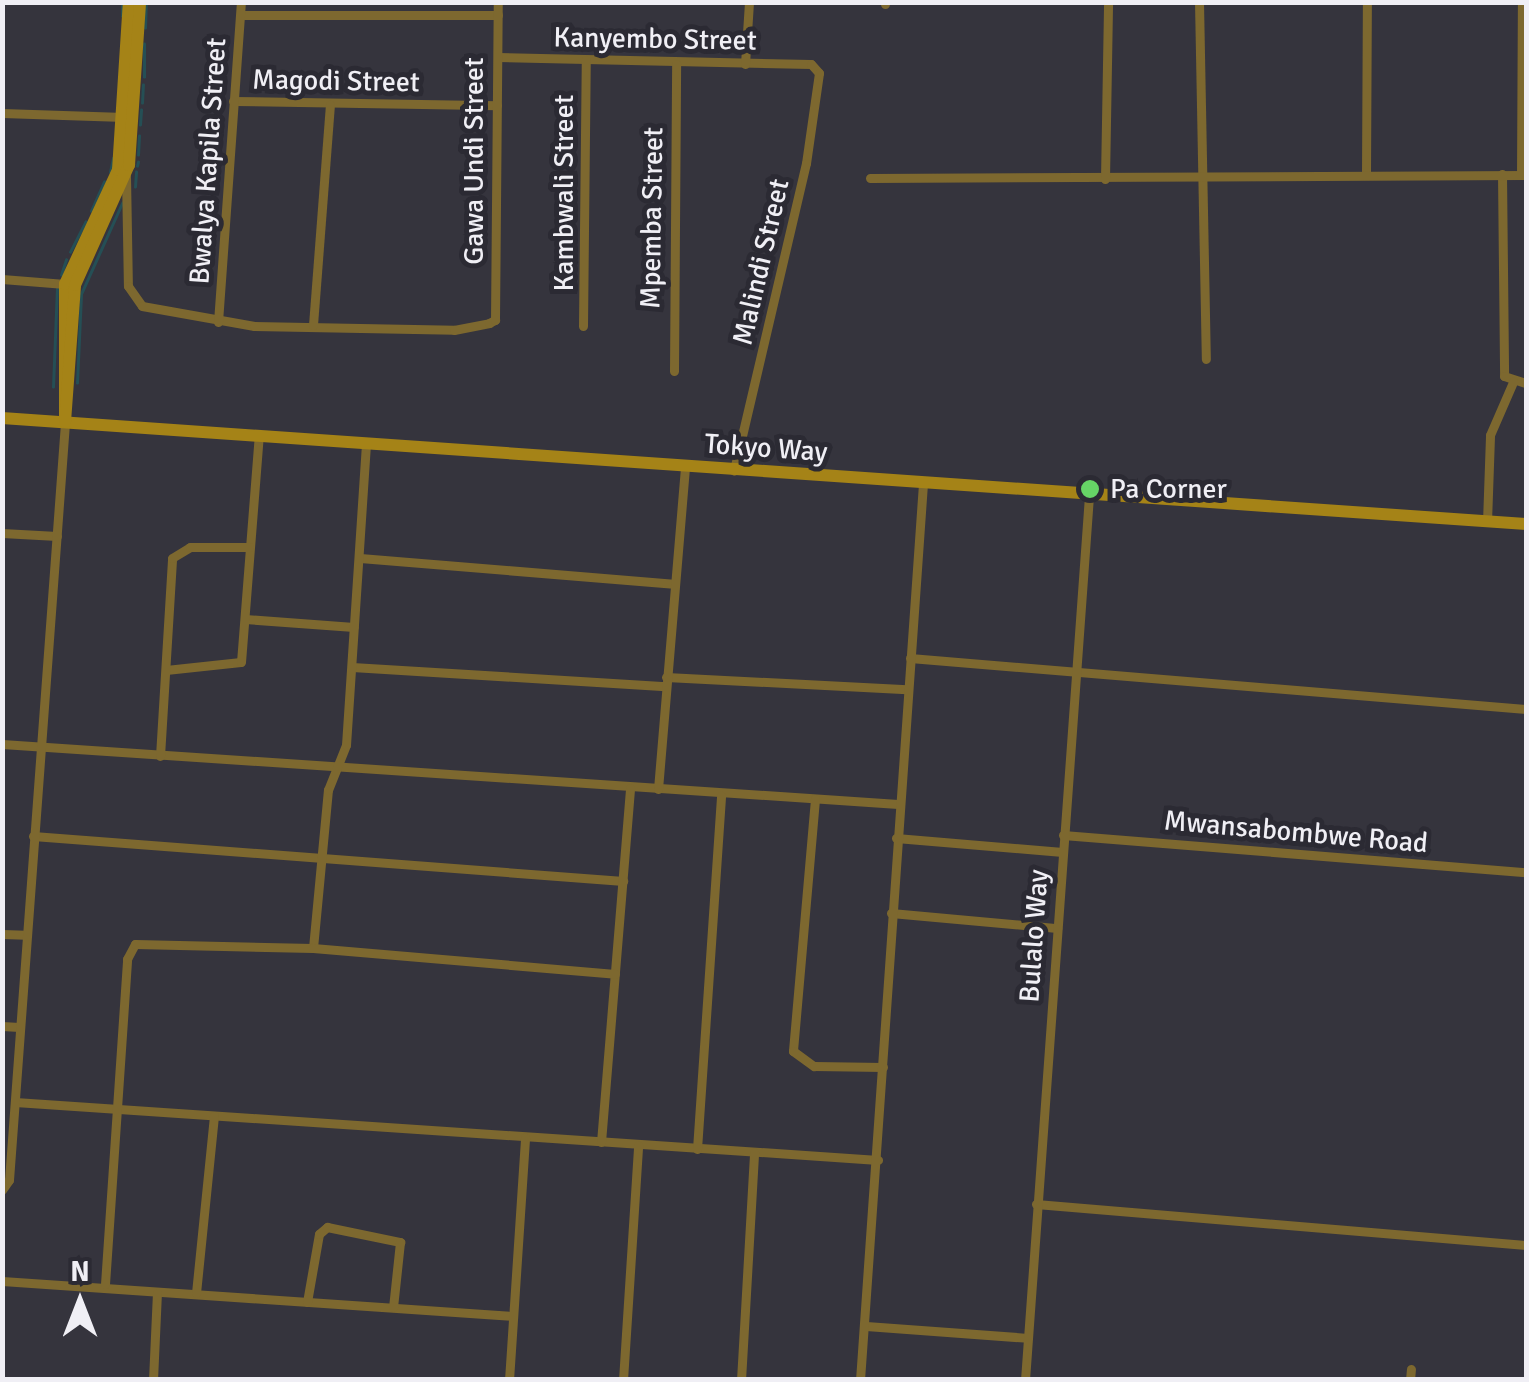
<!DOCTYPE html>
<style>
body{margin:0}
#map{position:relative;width:1529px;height:1382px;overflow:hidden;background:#35343d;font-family:Signika,sans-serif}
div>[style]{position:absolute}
.stream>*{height:2.5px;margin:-1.25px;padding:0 1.25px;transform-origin:1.25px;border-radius:1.25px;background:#254f55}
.street>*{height:9px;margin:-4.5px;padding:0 4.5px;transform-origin:4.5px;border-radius:4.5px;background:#7d682f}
.secondary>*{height:12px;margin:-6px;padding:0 6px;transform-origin:6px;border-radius:6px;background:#a58317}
.dots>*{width:28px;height:28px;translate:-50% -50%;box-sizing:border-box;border:5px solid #2b2a33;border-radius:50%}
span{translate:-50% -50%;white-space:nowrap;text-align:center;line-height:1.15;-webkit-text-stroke:10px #2b2a33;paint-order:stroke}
.street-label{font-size:28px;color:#f0eff5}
.poi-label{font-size:28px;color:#f0eff5}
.left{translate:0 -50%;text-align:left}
.frame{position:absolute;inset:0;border:5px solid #f0eff5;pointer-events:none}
.north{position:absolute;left:30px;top:1252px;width:100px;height:100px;-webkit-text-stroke:8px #2b2a33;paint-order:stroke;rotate:0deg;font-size:28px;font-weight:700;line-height:40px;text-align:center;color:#f0eff5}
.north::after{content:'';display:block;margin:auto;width:35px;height:45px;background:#f0eff5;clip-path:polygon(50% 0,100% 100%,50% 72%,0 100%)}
</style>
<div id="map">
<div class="stream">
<div style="left:122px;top:16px;width:14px;rotate:-90deg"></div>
<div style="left:145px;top:28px;width:24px;rotate:-88deg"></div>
<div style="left:144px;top:77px;width:33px;rotate:-90deg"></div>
<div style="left:142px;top:103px;width:18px;rotate:-87deg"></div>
<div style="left:140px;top:125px;width:15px;rotate:-86deg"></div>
<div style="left:138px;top:155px;width:19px;rotate:-87deg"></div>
<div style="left:137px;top:166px;width:4px;rotate:-76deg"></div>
<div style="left:110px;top:172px;width:14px;rotate:-78deg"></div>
<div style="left:135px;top:187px;width:15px;rotate:-86deg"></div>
<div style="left:91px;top:211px;width:32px;rotate:-66deg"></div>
<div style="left:70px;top:252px;width:34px;rotate:-63deg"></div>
<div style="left:61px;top:275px;width:16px;rotate:-72deg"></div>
<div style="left:77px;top:383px;width:89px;rotate:-87.4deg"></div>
<div style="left:81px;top:294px;width:100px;rotate:-65.7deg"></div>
<div style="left:53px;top:387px;width:99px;rotate:-87.7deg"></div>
</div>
<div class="street">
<div style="left:1199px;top:2px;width:357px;rotate:88.9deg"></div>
<div style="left:885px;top:4px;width:2px;rotate:-90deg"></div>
<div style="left:241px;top:15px;width:257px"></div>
<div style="left:498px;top:57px;width:313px;rotate:1.3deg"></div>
<div style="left:811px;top:64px;width:12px;rotate:48deg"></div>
<div style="left:819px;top:73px;width:91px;rotate:98.2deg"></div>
<div style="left:806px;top:163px;width:316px;rotate:103.2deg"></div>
<div style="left:745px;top:64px;width:62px;rotate:-86.3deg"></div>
<div style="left:233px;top:101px;width:264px;rotate:0.9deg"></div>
<div style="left:2px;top:113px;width:122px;rotate:1.9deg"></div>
<div style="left:1366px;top:174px;width:172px;rotate:-89.7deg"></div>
<div style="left:1502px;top:174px;width:202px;rotate:89.4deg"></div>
<div style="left:1504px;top:376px;width:23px;rotate:18deg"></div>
<div style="left:1521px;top:175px;width:173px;rotate:-89.7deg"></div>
<div style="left:126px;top:176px;width:110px;rotate:89deg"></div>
<div style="left:128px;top:286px;width:24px;rotate:55deg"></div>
<div style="left:142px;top:306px;width:114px;rotate:10.1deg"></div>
<div style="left:254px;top:326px;width:200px;rotate:1.1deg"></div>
<div style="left:454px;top:330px;width:36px;rotate:-11deg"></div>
<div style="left:489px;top:323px;width:7px;rotate:-27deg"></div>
<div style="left:495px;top:320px;width:318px;rotate:-89.5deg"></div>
<div style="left:870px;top:178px;width:656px;rotate:-0.26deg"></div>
<div style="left:1105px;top:179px;width:177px;rotate:-89deg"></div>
<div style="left:2px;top:279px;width:63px;rotate:4.5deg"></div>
<div style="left:218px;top:322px;width:321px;rotate:-85.9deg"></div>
<div style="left:313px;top:325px;width:221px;rotate:-85.6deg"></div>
<div style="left:583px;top:326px;width:266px;rotate:-89.4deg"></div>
<div style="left:674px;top:371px;width:307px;rotate:-89.6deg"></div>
<div style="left:1487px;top:522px;width:87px;rotate:-88deg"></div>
<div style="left:1490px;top:435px;width:58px;rotate:-66.5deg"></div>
<div style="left:2px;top:533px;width:55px;rotate:3.1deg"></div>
<div style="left:360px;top:558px;width:314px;rotate:4.7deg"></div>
<div style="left:245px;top:619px;width:109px;rotate:4.2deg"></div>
<div style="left:910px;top:658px;width:618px;rotate:4.73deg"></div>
<div style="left:352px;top:667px;width:314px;rotate:3.5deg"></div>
<div style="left:166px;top:670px;width:75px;rotate:-6.1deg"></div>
<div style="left:241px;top:662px;width:228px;rotate:-85.5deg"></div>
<div style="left:666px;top:677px;width:241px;rotate:2.9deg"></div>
<div style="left:2px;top:744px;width:898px;rotate:3.83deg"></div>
<div style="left:160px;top:756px;width:198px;rotate:-86.5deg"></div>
<div style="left:172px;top:558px;width:21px;rotate:-31deg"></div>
<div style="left:190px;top:547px;width:59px"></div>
<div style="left:658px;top:789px;width:322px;rotate:-85.2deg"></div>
<div style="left:815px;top:799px;width:253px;rotate:95deg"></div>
<div style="left:793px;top:1051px;width:26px;rotate:36deg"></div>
<div style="left:814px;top:1066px;width:69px;rotate:0.8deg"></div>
<div style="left:1063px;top:835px;width:464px;rotate:4.6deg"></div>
<div style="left:33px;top:836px;width:592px;rotate:4.36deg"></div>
<div style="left:896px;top:838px;width:167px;rotate:4.8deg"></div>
<div style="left:891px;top:913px;width:167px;rotate:5.2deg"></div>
<div style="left:2px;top:934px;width:23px;rotate:2deg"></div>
<div style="left:313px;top:948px;width:159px;rotate:-84.6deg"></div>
<div style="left:328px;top:790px;width:48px;rotate:-68.2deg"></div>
<div style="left:346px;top:745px;width:301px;rotate:-86.2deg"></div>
<div style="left:2px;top:1026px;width:17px;rotate:3deg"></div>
<div style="left:15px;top:1102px;width:865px;rotate:3.84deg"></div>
<div style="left:601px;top:1142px;width:355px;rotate:-85.3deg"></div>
<div style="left:697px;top:1149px;width:354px;rotate:-86.1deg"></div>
<div style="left:2px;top:1190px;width:12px;rotate:-55deg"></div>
<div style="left:9px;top:1180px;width:760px;rotate:-85.77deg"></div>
<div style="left:1036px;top:1204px;width:492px;rotate:4.8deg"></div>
<div style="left:2px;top:1281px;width:512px;rotate:3.92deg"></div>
<div style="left:105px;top:1284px;width:326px;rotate:-86.1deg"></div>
<div style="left:127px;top:959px;width:17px;rotate:-62deg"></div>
<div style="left:135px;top:944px;width:178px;rotate:1.3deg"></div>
<div style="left:313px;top:948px;width:303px;rotate:4.9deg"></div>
<div style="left:196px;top:1293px;width:178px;rotate:-84.2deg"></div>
<div style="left:307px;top:1302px;width:69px;rotate:-80deg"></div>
<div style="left:319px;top:1234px;width:11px;rotate:-41deg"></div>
<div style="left:327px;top:1227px;width:75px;rotate:11.6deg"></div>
<div style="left:400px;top:1242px;width:65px;rotate:96.1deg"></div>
<div style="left:866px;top:1326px;width:162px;rotate:4.2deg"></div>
<div style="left:153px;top:1380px;width:87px;rotate:-87.4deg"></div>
<div style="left:509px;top:1380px;width:243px;rotate:-86.2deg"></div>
<div style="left:623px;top:1380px;width:235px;rotate:-86.3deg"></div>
<div style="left:741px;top:1380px;width:228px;rotate:-86.7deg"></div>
<div style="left:860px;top:1380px;width:898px;rotate:-85.98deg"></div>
<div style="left:1025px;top:1380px;width:887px;rotate:-85.86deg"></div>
<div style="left:1410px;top:1380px;width:11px;rotate:-85deg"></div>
</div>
<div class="secondary">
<div style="left:2px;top:418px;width:1528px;rotate:3.98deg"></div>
<div style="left:65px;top:420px;width:136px;rotate:-90deg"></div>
<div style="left:65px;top:284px;width:126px;rotate:-65.1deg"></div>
<div style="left:118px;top:170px;width:168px;rotate:-86.3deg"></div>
<div style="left:65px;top:422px;width:137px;rotate:-85.8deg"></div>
<div style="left:75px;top:285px;width:132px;rotate:-65.8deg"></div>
<div style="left:129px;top:165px;width:163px;rotate:-86.1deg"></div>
</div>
<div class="dots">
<div style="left:1090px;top:489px;background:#66d466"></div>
</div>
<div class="street-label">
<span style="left:655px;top:39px;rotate:1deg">Kanyembo Street</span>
<span style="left:336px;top:81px;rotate:1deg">Magodi Street</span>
<span style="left:208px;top:161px;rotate:-86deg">Bwalya Kapila Street</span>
<span style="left:474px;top:161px;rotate:-90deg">Gawa Undi Street</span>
<span style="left:564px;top:193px;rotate:-90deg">Kambwali Street</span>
<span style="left:652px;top:218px;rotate:-89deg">Mpemba Street</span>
<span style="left:761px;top:262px;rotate:-77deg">Malindi Street</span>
<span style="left:766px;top:448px;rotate:4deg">Tokyo Way</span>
<span style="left:1296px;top:832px;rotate:5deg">Mwansabombwe Road</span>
<span style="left:1034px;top:936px;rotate:-86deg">Bulalo Way</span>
</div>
<div class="poi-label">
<span class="left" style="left:1110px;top:489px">Pa Corner</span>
</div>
<div class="frame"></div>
<div class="north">N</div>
</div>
